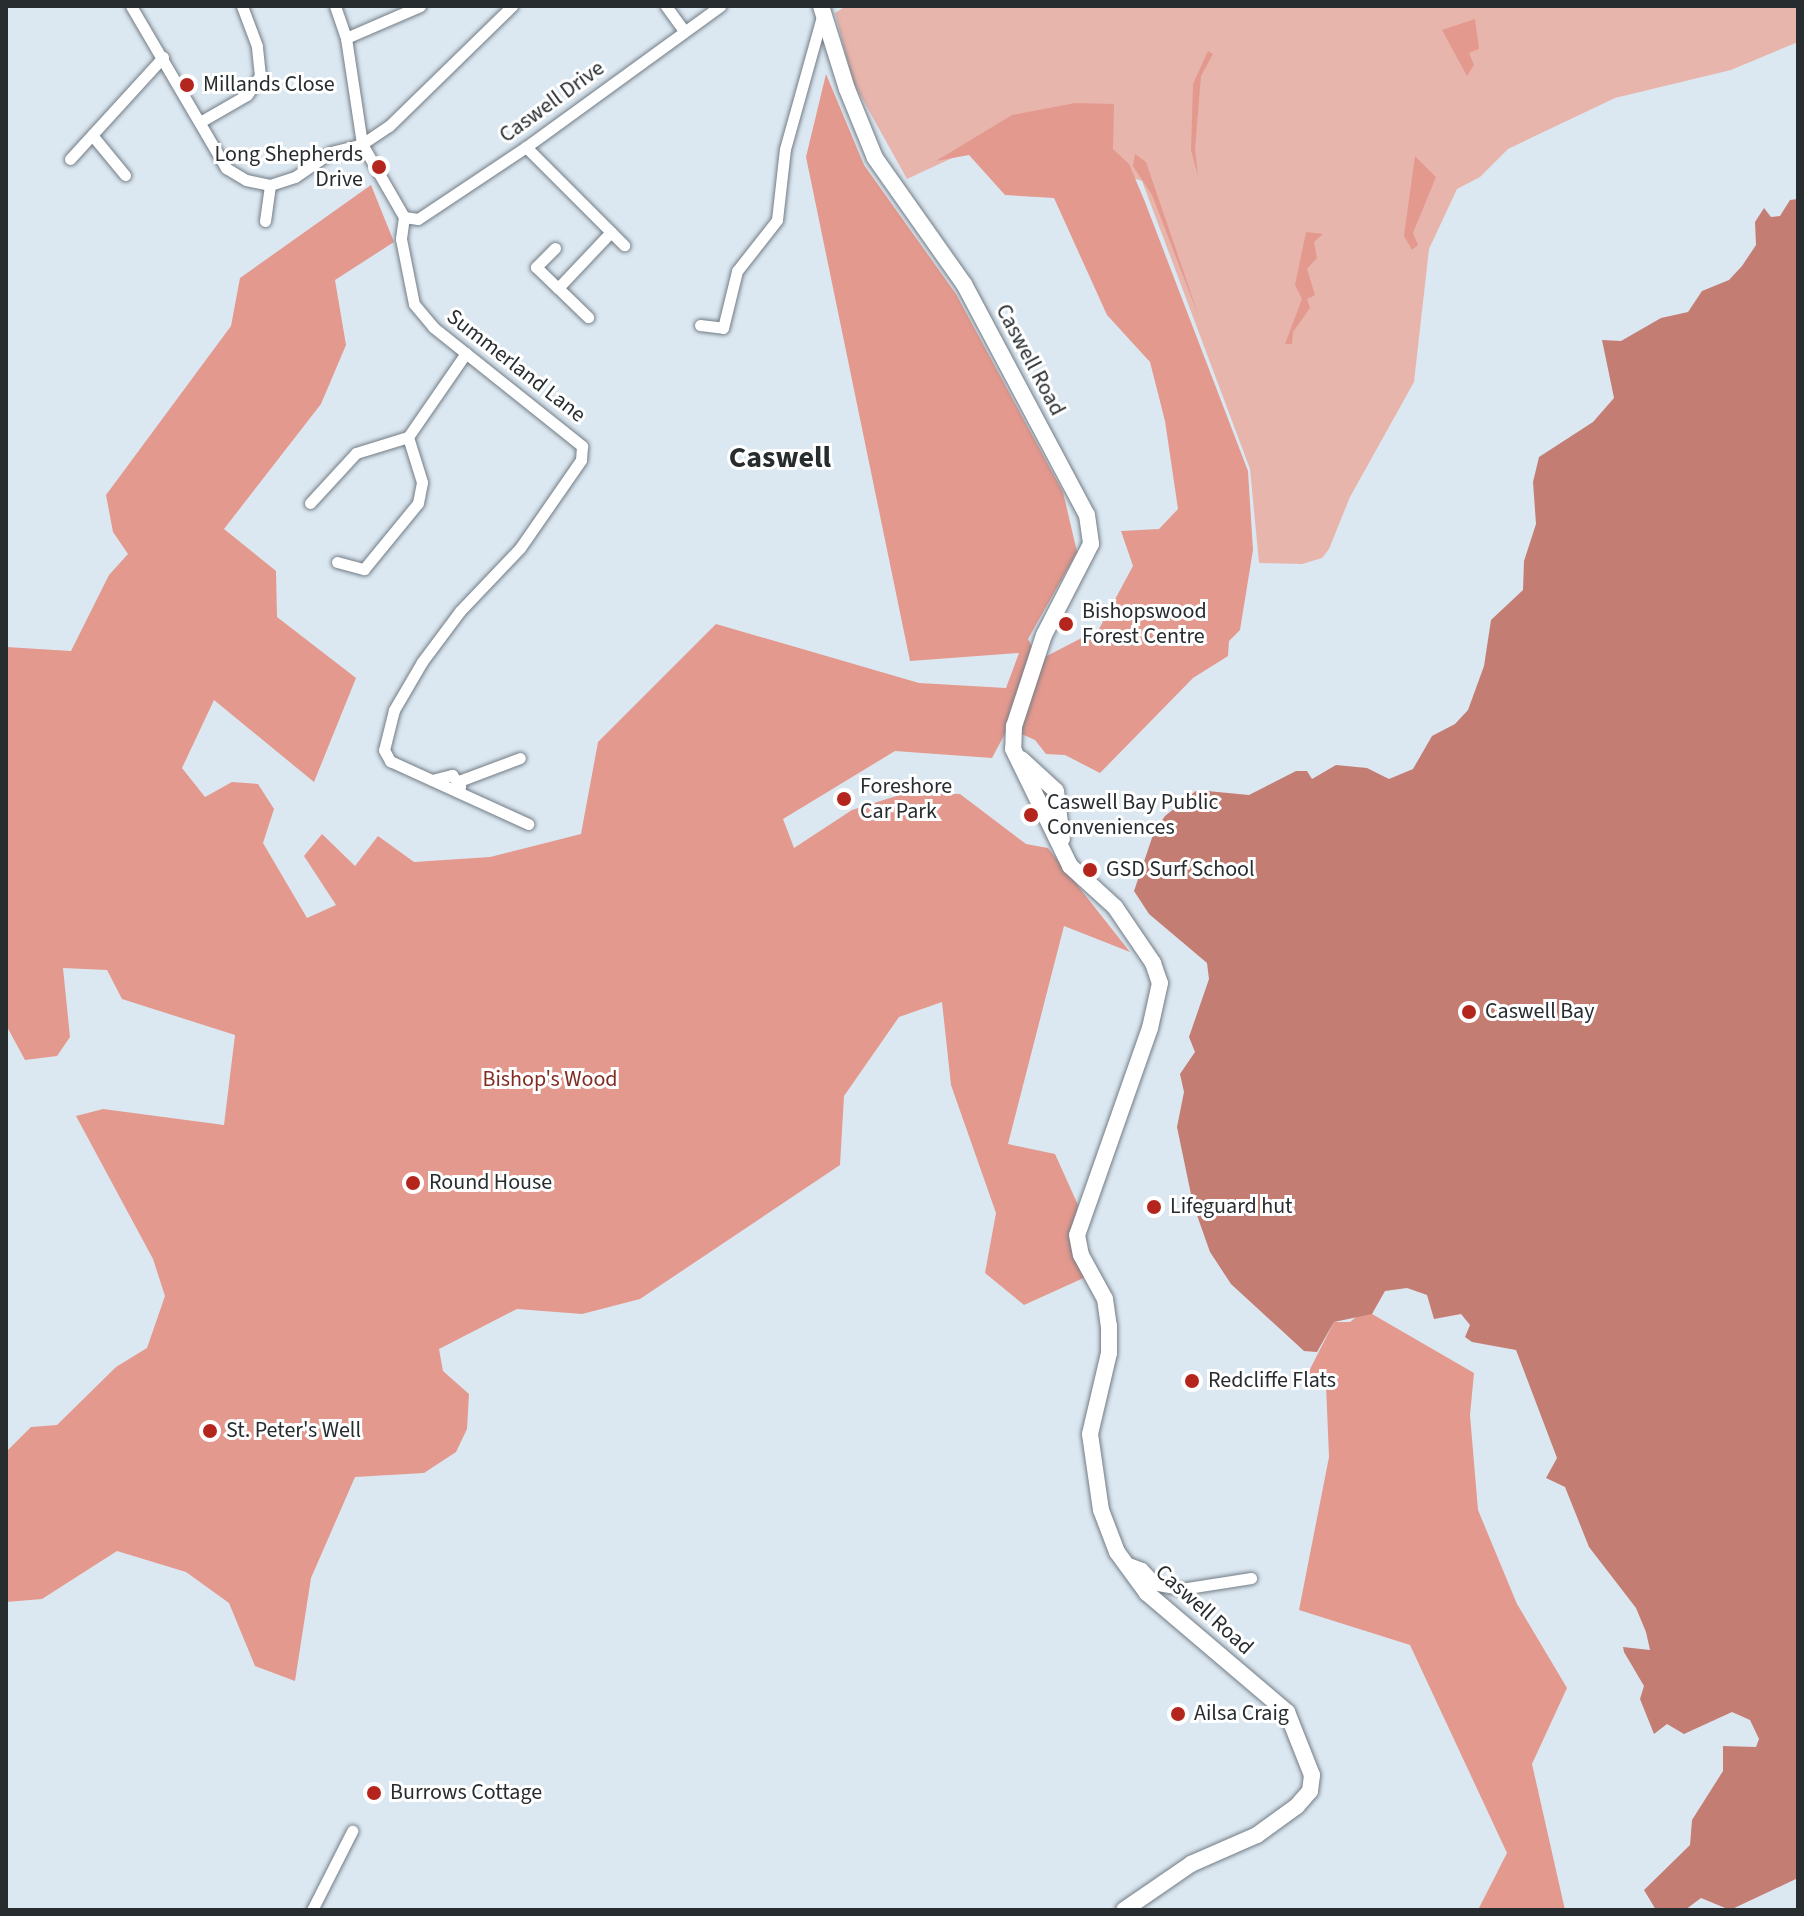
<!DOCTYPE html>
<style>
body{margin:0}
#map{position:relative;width:1804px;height:1916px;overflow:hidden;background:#dce8f1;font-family:"Source Sans 3",sans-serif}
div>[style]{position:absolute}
.green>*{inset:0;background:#e8b5ad}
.forest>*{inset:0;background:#e3998e}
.water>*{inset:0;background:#c47d72}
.roads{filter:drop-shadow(0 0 2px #727c85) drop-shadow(0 0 2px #727c85)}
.street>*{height:11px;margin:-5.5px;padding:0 5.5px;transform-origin:5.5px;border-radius:5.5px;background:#fff}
.secondary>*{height:16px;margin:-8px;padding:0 8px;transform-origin:8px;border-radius:8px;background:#fff}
.dots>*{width:22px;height:22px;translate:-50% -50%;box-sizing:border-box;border:4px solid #fff;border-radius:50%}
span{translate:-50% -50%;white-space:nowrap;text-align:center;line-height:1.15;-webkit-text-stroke:6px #fff;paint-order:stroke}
.poi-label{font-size:22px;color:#272c2f}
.left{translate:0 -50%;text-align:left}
.right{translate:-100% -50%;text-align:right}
.street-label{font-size:22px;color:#272c2f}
.park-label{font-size:22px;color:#812b22}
.district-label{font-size:30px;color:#272c2f;font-weight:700}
.frame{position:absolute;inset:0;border:8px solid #272c2f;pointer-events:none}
</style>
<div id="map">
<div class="green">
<div style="clip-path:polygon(846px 6px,1798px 6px,1798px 42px,1731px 70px,1615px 98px,1508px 149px,1480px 177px,1457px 189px,1429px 249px,1414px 382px,1350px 497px,1329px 549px,1322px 558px,1302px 564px,1259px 563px,1250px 469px,1142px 181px,1004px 134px,907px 179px,853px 82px,835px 13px)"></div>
</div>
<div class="forest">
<div style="clip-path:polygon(1475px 19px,1479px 49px,1469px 53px,1474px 65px,1467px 76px,1442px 30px)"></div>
<div style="clip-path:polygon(1208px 51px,1213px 54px,1201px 76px,1195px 149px,1198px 176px,1191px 150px,1193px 84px)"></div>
<div style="clip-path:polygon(826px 74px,864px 165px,956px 294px,1063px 492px,1077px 552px,1028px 639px,1039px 660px,1099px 629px,1133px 566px,1121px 531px,1159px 529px,1178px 509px,1165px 421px,1150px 362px,1107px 315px,1054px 198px,1005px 195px,969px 155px,936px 161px,1012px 115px,1075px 103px,1114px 104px,1113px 149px,1129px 164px,1145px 202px,1248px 471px,1253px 550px,1240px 630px,1229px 641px,1228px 656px,1193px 678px,1100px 773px,1065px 755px,1046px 754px,1035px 740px,1008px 728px,992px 758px,895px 751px,783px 819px,794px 848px,852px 810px,909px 792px,960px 794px,1026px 844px,1048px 848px,1130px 952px,1064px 926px,1008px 1144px,1055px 1154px,1078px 1205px,1073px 1232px,1088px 1276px,1024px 1305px,985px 1273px,996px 1213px,951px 1085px,942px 1002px,899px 1017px,844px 1096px,840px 1165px,640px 1299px,582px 1314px,517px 1309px,439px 1349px,443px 1371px,469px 1394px,467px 1429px,456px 1452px,424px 1473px,355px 1477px,311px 1578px,295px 1681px,255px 1666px,229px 1603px,186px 1572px,117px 1551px,42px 1599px,6px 1602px,6px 1452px,31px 1427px,57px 1425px,116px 1367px,147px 1348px,165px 1296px,153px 1259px,76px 1116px,103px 1109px,224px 1125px,235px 1035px,122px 999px,107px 970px,63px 968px,70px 1037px,57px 1056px,25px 1060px,6px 1025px,6px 647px,71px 651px,109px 575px,128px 554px,113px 532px,106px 495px,231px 326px,240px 278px,371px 185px,394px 242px,335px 280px,346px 345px,321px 404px,224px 529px,276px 571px,277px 617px,356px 678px,314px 782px,214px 700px,182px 768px,205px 797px,232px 782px,258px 784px,274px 809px,263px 843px,307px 918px,336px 905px,304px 856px,322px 834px,355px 866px,378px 836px,414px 862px,490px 857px,581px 834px,598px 742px,716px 624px,919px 683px,1006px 688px,1019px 653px,910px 661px,806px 157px)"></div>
<div style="clip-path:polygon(1135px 154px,1146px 162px,1199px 317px,1152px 195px,1133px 166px)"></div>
<div style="clip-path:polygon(1415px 156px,1436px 177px,1413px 233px,1418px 245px,1412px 250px,1404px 236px)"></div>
<div style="clip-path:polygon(1306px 232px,1323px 234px,1314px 242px,1317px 258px,1307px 269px,1315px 295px,1307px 299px,1310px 308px,1293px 332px,1292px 344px,1285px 344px,1302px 299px,1295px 285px)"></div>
<div style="clip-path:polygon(1361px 1313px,1372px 1314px,1474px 1373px,1470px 1415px,1478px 1510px,1517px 1604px,1567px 1688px,1532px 1764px,1565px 1910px,1478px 1910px,1507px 1853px,1410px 1645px,1299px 1610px,1329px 1457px,1326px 1385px,1307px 1375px,1334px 1322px,1350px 1322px)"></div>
</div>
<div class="water">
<div style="clip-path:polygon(1798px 199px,1798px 1878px,1730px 1910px,1701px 1898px,1685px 1910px,1656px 1910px,1644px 1890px,1690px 1845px,1692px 1820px,1723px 1771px,1723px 1746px,1756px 1747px,1759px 1739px,1750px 1720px,1732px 1712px,1684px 1734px,1667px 1724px,1654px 1734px,1640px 1699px,1644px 1686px,1624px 1652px,1623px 1647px,1650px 1650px,1646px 1632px,1636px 1608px,1589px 1547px,1565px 1487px,1546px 1478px,1557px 1458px,1516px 1350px,1472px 1342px,1465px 1337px,1470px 1325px,1461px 1314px,1434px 1319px,1427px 1295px,1407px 1288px,1385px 1291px,1372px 1314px,1334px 1322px,1317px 1352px,1304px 1351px,1231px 1284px,1210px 1252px,1193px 1204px,1177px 1127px,1184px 1092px,1180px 1074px,1195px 1052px,1189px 1037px,1209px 979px,1207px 963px,1149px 914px,1134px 891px,1154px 832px,1165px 816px,1197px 790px,1249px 795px,1296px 771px,1307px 771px,1312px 779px,1336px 765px,1367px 768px,1389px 779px,1413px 769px,1432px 736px,1455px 724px,1468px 710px,1484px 666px,1491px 620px,1523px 590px,1524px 561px,1536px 524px,1533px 482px,1539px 457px,1593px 422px,1614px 398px,1602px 340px,1621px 341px,1661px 318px,1688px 312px,1702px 291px,1729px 280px,1742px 266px,1756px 245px,1755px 222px,1764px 208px,1771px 217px,1780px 216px,1790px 200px)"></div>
</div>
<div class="roads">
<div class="street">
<div style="left:131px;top:6px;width:188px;rotate:59.6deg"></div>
<div style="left:226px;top:168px;width:23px;rotate:31deg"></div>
<div style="left:246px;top:180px;width:25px;rotate:12deg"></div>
<div style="left:270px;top:185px;width:26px;rotate:-18deg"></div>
<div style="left:295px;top:177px;width:44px;rotate:-34.8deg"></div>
<div style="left:331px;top:152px;width:32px;rotate:-14deg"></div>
<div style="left:362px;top:144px;width:32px;rotate:-34deg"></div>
<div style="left:389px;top:126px;width:172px;rotate:-44.3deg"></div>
<div style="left:335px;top:6px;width:34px;rotate:71deg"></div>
<div style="left:346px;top:38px;width:107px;rotate:81.4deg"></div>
<div style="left:362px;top:144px;width:84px;rotate:60.1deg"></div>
<div style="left:404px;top:217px;width:22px;rotate:98deg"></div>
<div style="left:401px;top:239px;width:66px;rotate:78.7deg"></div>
<div style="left:414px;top:304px;width:30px;rotate:50deg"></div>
<div style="left:433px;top:327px;width:191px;rotate:38.6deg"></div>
<div style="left:582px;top:446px;width:14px;rotate:94deg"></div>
<div style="left:581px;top:460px;width:107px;rotate:124.7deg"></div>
<div style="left:520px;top:548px;width:87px;rotate:133.6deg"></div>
<div style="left:460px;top:611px;width:64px;rotate:126.7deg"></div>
<div style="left:422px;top:662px;width:56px;rotate:120.3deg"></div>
<div style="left:394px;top:710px;width:41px;rotate:104deg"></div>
<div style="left:384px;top:750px;width:13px;rotate:61deg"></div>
<div style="left:390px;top:761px;width:152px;rotate:24.5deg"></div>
<div style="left:666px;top:6px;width:29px;rotate:54deg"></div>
<div style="left:346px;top:38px;width:81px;rotate:-23.4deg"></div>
<div style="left:200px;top:122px;width:54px;rotate:-29.9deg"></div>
<div style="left:247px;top:95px;width:23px;rotate:-56deg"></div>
<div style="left:260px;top:76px;width:30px;rotate:-96deg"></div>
<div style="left:257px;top:46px;width:43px;rotate:-110.6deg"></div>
<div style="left:92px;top:135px;width:52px;rotate:50.5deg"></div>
<div style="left:526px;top:147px;width:139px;rotate:45deg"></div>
<div style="left:70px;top:159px;width:138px;rotate:-47.6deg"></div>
<div style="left:404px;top:217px;width:14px;rotate:8deg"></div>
<div style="left:418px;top:219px;width:130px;rotate:-33.7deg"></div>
<div style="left:526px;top:147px;width:240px;rotate:-36deg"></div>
<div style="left:265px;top:221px;width:36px;rotate:-82deg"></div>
<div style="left:555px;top:248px;width:27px;rotate:135deg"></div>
<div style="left:536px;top:267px;width:30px;rotate:44deg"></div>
<div style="left:558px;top:288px;width:77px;rotate:-46.6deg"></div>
<div style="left:558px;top:288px;width:42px;rotate:44deg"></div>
<div style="left:700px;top:325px;width:23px;rotate:7deg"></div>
<div style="left:723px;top:328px;width:59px;rotate:-76.2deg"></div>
<div style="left:737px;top:271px;width:65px;rotate:-51.9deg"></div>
<div style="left:777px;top:220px;width:71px;rotate:-83.6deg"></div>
<div style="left:785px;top:149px;width:141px;rotate:-74.4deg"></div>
<div style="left:310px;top:503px;width:68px;rotate:-47.4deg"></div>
<div style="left:356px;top:453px;width:54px;rotate:-17.1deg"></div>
<div style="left:408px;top:437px;width:102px;rotate:-55.4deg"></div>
<div style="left:337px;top:562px;width:28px;rotate:15deg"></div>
<div style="left:364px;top:569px;width:85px;rotate:-50.7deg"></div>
<div style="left:418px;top:503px;width:21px;rotate:-79deg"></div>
<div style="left:422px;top:482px;width:47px;rotate:-107.3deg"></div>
<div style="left:432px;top:780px;width:21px;rotate:-14deg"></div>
<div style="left:452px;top:775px;width:14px;rotate:54deg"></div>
<div style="left:459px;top:781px;width:65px;rotate:-20.7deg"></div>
<div style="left:1123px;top:1561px;width:20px;rotate:20deg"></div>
<div style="left:1142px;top:1568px;width:23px;rotate:47deg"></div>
<div style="left:1158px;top:1585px;width:23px;rotate:10deg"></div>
<div style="left:1181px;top:1589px;width:71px;rotate:-8.9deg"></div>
<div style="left:312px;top:1910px;width:89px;rotate:-63.1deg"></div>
</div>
<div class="secondary">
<div style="left:821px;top:6px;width:87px;rotate:72.6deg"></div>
<div style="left:847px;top:89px;width:74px;rotate:67.9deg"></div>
<div style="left:875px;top:158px;width:154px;rotate:54.8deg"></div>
<div style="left:964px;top:284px;width:262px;rotate:62deg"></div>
<div style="left:1087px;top:515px;width:29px;rotate:82deg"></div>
<div style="left:1091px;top:544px;width:102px;rotate:117.3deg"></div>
<div style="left:1044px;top:635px;width:96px;rotate:108.2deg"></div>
<div style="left:1014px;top:726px;width:23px;rotate:92deg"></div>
<div style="left:1013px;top:749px;width:130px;rotate:64deg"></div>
<div style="left:1070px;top:866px;width:61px;rotate:42.3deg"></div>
<div style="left:1115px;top:907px;width:68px;rotate:55.8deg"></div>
<div style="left:1153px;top:963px;width:21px;rotate:71deg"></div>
<div style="left:1160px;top:983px;width:46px;rotate:102.5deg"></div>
<div style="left:1150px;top:1028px;width:219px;rotate:109.4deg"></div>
<div style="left:1077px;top:1235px;width:20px;rotate:79deg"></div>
<div style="left:1081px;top:1255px;width:50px;rotate:61.4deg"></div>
<div style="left:1105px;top:1299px;width:27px;rotate:82deg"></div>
<div style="left:1109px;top:1326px;width:27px;rotate:90deg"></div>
<div style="left:1109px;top:1353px;width:83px;rotate:103.2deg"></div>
<div style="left:1090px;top:1434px;width:77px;rotate:81.8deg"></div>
<div style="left:1101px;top:1510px;width:45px;rotate:69.1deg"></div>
<div style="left:1117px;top:1552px;width:51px;rotate:53.8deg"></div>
<div style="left:1147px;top:1593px;width:184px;rotate:40.4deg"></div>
<div style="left:1287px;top:1712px;width:68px;rotate:68.4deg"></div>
<div style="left:1312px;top:1775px;width:16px;rotate:97deg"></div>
<div style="left:1310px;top:1791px;width:20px;rotate:131deg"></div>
<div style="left:1297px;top:1806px;width:49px;rotate:144.1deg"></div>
<div style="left:1257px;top:1835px;width:72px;rotate:156.3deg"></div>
<div style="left:1191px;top:1864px;width:81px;rotate:145.5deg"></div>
<div style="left:1021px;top:759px;width:47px;rotate:42.4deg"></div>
<div style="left:1056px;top:791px;width:48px;rotate:82.9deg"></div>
</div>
</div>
<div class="dots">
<div style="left:187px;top:85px;background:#b4251d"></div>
<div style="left:379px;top:167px;background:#b4251d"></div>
<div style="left:1066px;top:624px;background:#b4251d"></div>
<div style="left:844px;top:799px;background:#b4251d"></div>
<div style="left:1031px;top:815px;background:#b4251d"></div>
<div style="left:1090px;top:870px;background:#b4251d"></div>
<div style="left:1469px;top:1012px;background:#b4251d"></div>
<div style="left:413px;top:1183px;background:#b4251d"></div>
<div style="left:1154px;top:1207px;background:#b4251d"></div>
<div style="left:1192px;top:1381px;background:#b4251d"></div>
<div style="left:210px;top:1431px;background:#b4251d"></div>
<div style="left:1178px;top:1714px;background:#b4251d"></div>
<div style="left:374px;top:1793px;background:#b4251d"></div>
</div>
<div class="poi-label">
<span class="left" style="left:203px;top:85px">Millands Close</span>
<span class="right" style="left:363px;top:167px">Long Shepherds<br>Drive</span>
<span class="left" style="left:1082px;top:624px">Bishopswood<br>Forest Centre</span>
<span class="left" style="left:860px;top:799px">Foreshore<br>Car Park</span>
<span class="left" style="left:1047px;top:815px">Caswell Bay Public<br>Conveniences</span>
<span class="left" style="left:1106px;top:870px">GSD Surf School</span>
<span class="left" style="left:1485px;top:1012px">Caswell Bay</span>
<span class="left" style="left:429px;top:1183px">Round House</span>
<span class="left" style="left:1170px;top:1207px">Lifeguard hut</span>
<span class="left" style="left:1208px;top:1381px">Redcliffe Flats</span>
<span class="left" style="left:226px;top:1431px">St. Peter's Well</span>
<span class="left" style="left:1194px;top:1714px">Ailsa Craig</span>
<span class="left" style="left:390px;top:1793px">Burrows Cottage</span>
</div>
<div class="street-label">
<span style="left:552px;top:102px;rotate:-36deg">Caswell Drive</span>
<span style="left:1030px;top:360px;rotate:62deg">Caswell Road</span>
<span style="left:516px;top:366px;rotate:38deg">Summerland Lane</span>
<span style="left:1204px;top:1610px;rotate:42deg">Caswell Road</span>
</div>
<div class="park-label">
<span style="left:550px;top:1080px">Bishop's Wood</span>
</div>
<div class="district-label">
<span style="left:780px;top:458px">Caswell</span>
</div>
<div class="frame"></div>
</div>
